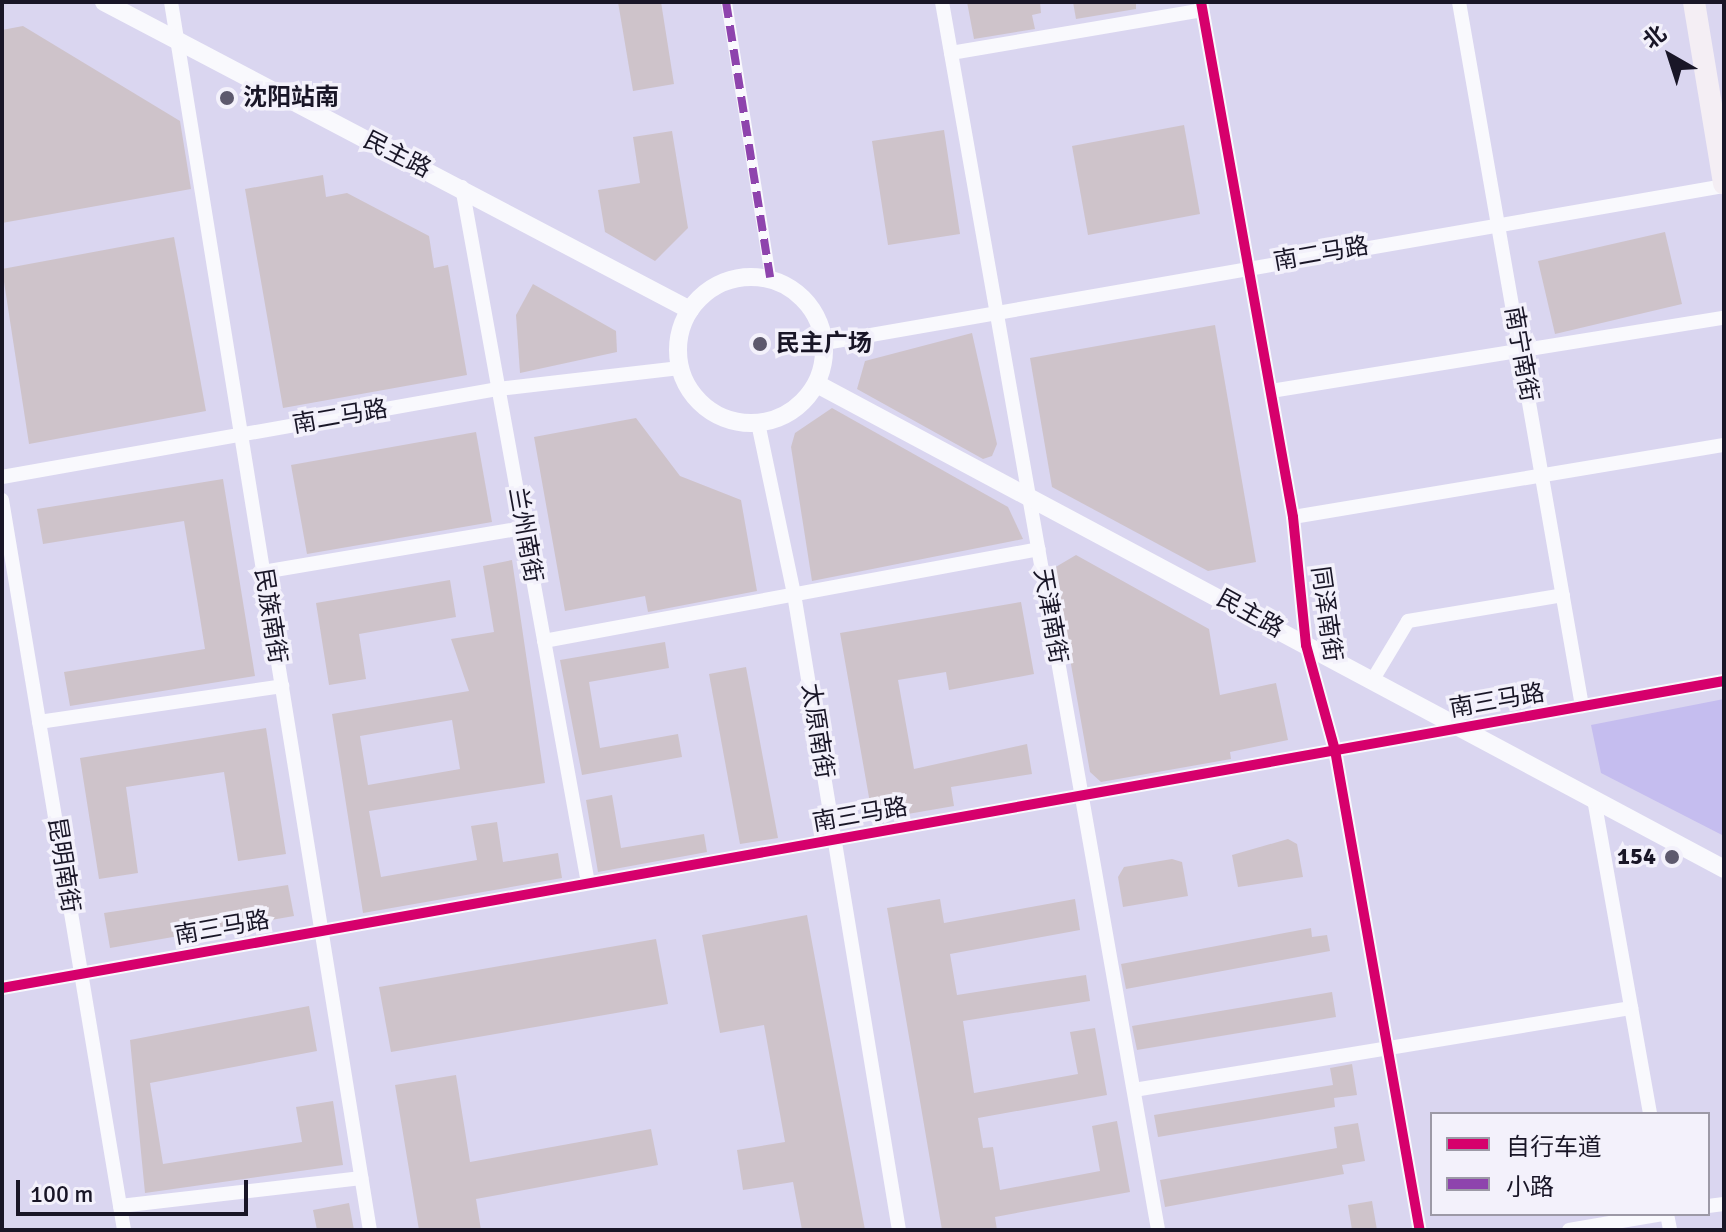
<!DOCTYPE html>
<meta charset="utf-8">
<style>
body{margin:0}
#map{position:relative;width:1726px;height:1232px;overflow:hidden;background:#dad6f0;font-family:Signika,"Noto Sans SC",sans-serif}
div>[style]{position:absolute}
.green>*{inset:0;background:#c5bdef}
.building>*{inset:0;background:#cec3ca}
.pedestrian>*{height:11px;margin:-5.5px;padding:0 5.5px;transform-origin:5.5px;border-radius:5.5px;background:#f9f9fd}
.minor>*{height:14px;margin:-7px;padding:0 7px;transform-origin:7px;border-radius:7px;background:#f9f9fd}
.tertiary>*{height:18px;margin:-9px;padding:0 9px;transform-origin:9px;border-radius:9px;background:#f9f9fd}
.tertiary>.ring{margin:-9px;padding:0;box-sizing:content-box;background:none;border:18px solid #f9f9fd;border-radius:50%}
.primary>*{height:22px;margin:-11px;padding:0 11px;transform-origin:11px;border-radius:11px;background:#f4eef4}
.quiet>*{height:8px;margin-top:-4px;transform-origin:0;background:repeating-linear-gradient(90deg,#8e44ad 0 16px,transparent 0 24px)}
.cycleway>*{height:10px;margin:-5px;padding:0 5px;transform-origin:5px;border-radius:5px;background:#d6006c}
.dots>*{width:22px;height:22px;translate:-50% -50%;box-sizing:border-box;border:4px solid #f3f1fb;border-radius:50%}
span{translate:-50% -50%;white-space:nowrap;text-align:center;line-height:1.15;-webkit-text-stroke:7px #f3f1fb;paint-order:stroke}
.poi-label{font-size:24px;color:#191627;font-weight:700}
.left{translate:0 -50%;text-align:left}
.right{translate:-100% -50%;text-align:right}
.street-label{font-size:24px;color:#191627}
.frame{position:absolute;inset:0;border:4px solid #191627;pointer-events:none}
.legend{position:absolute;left:1430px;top:1112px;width:280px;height:104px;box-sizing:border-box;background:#f3f1fb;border:2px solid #9c99a6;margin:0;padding:10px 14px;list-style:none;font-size:24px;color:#191627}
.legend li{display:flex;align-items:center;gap:16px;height:40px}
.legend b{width:40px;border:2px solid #9c99a6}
.north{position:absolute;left:1630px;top:16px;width:80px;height:80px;-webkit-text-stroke:6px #f3f1fb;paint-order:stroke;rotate:321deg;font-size:22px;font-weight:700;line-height:32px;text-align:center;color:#191627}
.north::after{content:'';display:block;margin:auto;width:28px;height:36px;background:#191627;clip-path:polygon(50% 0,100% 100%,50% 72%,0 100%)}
.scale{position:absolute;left:16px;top:1180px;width:232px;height:36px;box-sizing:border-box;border:4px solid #191627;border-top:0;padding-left:10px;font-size:24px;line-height:28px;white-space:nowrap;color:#191627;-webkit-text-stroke:6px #f3f1fb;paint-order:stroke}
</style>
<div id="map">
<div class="green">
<div style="clip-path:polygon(1724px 699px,1724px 836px,1601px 773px,1591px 725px)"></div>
</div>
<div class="building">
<div style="clip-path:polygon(618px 2px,661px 2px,674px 84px,633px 91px)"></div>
<div style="clip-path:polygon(967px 2px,1040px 2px,1041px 13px,1032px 15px,1035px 29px,974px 39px)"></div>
<div style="clip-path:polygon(1073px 2px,1136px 2px,1136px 9px,1076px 19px)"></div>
<div style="clip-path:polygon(23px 26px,180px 121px,191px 189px,2px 223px,2px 30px)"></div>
<div style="clip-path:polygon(1184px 125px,1200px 214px,1088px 235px,1072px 146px)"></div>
<div style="clip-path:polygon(944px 130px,960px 234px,888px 245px,872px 141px)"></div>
<div style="clip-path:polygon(672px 131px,688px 228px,655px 261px,605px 232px,598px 190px,640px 183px,633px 137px)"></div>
<div style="clip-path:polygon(323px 175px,326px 197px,347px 193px,429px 236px,434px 268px,448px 265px,467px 375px,283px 408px,245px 189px)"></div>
<div style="clip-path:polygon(1665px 232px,1682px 304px,1555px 334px,1538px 261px)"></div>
<div style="clip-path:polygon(174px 237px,206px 411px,29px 444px,2px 269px)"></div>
<div style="clip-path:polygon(533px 284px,616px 331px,617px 352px,520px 373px,516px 315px)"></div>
<div style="clip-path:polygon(1215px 325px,1256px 562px,1208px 571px,1052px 487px,1030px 358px)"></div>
<div style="clip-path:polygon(972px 333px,997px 444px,992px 456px,983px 459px,857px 389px,865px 361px)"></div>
<div style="clip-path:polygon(832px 408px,1008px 507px,1023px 539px,812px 581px,791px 447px,795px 433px)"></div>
<div style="clip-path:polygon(636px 418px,680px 476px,741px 500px,757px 591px,648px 612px,645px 596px,565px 611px,534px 437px)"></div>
<div style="clip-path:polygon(476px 432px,492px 522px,307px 554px,291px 465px)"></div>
<div style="clip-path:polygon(223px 479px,255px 676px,70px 706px,64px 672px,205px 649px,197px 599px,184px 521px,43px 544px,37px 509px)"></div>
<div style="clip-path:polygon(1076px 555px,1209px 629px,1220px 695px,1276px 683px,1288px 740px,1230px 752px,1231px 759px,1101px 782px,1090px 772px,1054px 568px)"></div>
<div style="clip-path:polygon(evenodd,512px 560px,545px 783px,369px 811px,381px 877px,477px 860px,471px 826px,497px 822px,503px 862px,558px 853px,562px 878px,363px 913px,332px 714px,469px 691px,451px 639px,494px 632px,483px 566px,512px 560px,452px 720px,460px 769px,368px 785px,360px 736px,452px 720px)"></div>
<div style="clip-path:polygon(450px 580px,456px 617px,359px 634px,366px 679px,329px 685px,316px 603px)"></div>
<div style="clip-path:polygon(1021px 602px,1034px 674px,949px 690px,946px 672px,898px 680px,914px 769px,1027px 744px,1032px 774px,951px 787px,954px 806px,873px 820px,840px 633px)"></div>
<div style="clip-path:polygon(665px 642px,669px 668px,589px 682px,600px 748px,678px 734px,682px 757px,582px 775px,560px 660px)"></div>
<div style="clip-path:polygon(746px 667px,778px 838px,740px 844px,709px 674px)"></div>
<div style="clip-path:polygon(266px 728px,286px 854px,238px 861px,224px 772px,126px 787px,138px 873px,99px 879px,80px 758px)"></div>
<div style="clip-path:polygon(612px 795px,621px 848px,704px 834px,707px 852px,598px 872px,586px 800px)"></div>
<div style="clip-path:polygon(1288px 839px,1297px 844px,1303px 877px,1238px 887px,1232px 855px)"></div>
<div style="clip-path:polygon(1172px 859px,1182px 862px,1188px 896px,1123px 907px,1118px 877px,1124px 867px)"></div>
<div style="clip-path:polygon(288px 885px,294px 916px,110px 948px,104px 913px)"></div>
<div style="clip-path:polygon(940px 899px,944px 923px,1075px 899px,1080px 930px,950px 954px,957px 995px,1086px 975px,1090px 1001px,963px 1021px,974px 1093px,1078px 1074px,1070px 1032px,1095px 1028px,1107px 1095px,978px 1118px,983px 1148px,993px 1147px,1000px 1190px,1100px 1171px,1092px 1126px,1117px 1121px,1130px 1192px,995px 1217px,997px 1230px,942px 1230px,887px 908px)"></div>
<div style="clip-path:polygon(807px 915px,865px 1230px,802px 1230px,793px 1182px,743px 1190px,737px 1150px,785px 1142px,764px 1025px,720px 1033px,702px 935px)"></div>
<div style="clip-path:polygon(1311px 928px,1312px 937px,1327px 935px,1330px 951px,1126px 989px,1121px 964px)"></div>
<div style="clip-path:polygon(656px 939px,668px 1004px,391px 1052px,379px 987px)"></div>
<div style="clip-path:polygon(1332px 992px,1336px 1017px,1137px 1050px,1132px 1026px)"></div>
<div style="clip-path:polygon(309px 1006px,317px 1051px,150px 1083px,163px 1164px,302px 1142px,296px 1107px,333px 1101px,343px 1165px,145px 1193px,130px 1040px)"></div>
<div style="clip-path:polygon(1352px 1064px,1357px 1095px,1334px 1098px,1335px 1107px,1158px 1137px,1154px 1115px,1333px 1085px,1330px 1068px)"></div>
<div style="clip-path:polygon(456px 1075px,470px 1162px,651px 1129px,658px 1165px,476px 1199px,481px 1230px,419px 1230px,395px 1085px)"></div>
<div style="clip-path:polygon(1358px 1123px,1365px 1161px,1342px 1165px,1344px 1174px,1165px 1207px,1160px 1180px,1337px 1148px,1334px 1127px)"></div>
<div style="clip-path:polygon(1372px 1201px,1377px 1230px,1352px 1230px,1348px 1205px)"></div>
<div style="clip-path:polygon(349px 1203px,354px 1230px,317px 1230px,313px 1210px)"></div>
</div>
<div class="pedestrian">
<div style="left:726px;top:2px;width:279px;rotate:80.9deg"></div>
</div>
<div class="minor">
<div style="left:171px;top:2px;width:1244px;rotate:80.8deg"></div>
<div style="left:942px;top:2px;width:1247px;rotate:80.02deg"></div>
<div style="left:1201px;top:2px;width:523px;rotate:79.87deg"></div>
<div style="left:1293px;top:517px;width:129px;rotate:84.2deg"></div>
<div style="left:1306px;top:645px;width:109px;rotate:74.6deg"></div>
<div style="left:1335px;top:750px;width:487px;rotate:80deg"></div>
<div style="left:1459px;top:2px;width:715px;rotate:80.09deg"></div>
<div style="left:951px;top:53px;width:255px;rotate:-9.7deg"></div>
<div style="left:462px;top:187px;width:707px;rotate:79.74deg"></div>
<div style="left:825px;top:343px;width:913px;rotate:-9.91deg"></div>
<div style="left:1271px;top:391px;width:459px;rotate:-9.2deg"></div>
<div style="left:758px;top:423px;width:175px;rotate:78.1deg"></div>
<div style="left:794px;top:594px;width:645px;rotate:80.63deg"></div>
<div style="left:2px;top:477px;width:504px;rotate:-10.06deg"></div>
<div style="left:498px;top:389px;width:183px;rotate:-6.6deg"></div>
<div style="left:2px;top:500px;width:740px;rotate:80.51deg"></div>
<div style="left:1293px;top:517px;width:437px;rotate:-9.5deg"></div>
<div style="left:263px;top:572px;width:264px;rotate:-9.6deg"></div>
<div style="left:544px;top:641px;width:503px;rotate:-10.53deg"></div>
<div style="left:1372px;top:681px;width:70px;rotate:-59deg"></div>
<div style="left:1408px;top:621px;width:157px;rotate:-9.5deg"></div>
<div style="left:39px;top:722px;width:246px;rotate:-8.4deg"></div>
<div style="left:1594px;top:799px;width:320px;rotate:79.9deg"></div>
<div style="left:2px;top:988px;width:1749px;rotate:-10.11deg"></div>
<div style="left:1134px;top:1090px;width:504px;rotate:-9.37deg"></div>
<div style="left:120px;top:1206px;width:243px;rotate:-6.6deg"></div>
<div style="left:1708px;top:1206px;width:16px;rotate:-7deg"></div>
<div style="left:1667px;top:1214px;width:16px;rotate:79deg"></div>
<div style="left:1569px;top:1230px;width:95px;rotate:-9.7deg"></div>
</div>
<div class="tertiary">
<div style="left:104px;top:2px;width:662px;rotate:27.73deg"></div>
<div class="ring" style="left:678px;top:277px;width:128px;height:128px"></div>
<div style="left:817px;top:384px;width:1029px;rotate:28.13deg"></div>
</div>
<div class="primary">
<div style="left:1694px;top:2px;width:184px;rotate:80.6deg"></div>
</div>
<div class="quiet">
<div style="left:726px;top:2px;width:279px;rotate:80.9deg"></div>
</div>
<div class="cycleway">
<div style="left:1201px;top:2px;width:523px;rotate:79.87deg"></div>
<div style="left:1293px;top:517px;width:129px;rotate:84.2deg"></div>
<div style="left:1306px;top:645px;width:109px;rotate:74.6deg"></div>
<div style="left:1335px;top:750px;width:487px;rotate:80deg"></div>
<div style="left:2px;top:988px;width:1749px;rotate:-10.11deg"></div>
</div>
<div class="dots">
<div style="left:227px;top:98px;background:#5d596d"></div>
<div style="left:760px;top:344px;background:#5d596d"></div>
<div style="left:1672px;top:857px;background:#5d596d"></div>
</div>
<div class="poi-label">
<span class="left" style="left:243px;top:98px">沈阳站南</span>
<span class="left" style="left:776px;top:344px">民主广场</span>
<span class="right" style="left:1656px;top:857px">154</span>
</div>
<div class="street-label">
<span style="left:397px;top:155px;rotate:27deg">民主路</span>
<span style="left:1321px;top:254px;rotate:-10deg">南二马路</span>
<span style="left:1521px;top:354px;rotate:80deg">南宁南街</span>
<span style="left:340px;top:417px;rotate:-10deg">南二马路</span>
<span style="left:525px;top:535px;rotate:80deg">兰州南街</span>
<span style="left:1250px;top:614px;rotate:29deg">民主路</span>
<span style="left:1326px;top:614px;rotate:82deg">同泽南街</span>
<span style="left:270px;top:616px;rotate:81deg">民族南街</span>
<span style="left:1050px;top:616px;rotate:80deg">天津南街</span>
<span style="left:1497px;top:701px;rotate:-10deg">南三马路</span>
<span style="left:817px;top:731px;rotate:81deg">太原南街</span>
<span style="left:860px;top:815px;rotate:-10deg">南三马路</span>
<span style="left:63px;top:865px;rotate:81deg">昆明南街</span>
<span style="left:222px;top:928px;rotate:-10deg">南三马路</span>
</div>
<div class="frame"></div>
<ul class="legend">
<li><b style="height:10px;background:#d6006c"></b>自行车道</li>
<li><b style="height:10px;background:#8e44ad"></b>小路</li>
</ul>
<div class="north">北</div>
<div class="scale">100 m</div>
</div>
